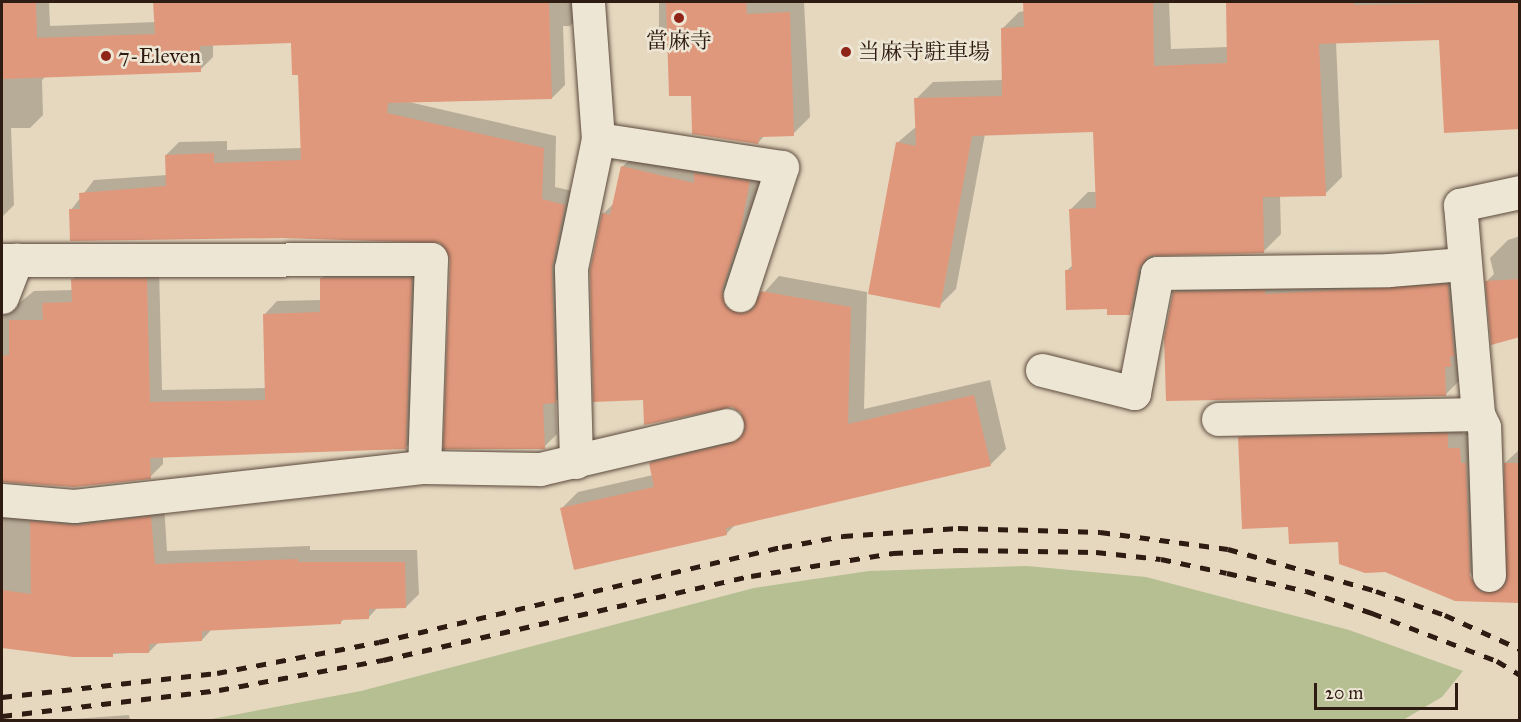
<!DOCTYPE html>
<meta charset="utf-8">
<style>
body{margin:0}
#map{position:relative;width:1521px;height:722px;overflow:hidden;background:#e5d8bf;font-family:"IM FELL Great Primer","Noto Serif JP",serif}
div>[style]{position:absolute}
.green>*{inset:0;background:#b5bf92}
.shadow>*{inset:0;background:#0003}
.building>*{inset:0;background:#e0987c}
.roads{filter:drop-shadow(0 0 2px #5c4a3d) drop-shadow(0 0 2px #5c4a3d)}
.minor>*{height:33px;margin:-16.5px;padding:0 16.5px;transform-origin:16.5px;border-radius:16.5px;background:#eee6d5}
.rail>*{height:4.5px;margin-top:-2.25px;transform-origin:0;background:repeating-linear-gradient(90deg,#2e1b12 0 10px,transparent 0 20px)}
.dots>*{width:16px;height:16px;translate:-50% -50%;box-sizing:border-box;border:3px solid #eee6d5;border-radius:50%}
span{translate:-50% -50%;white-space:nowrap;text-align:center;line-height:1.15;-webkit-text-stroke:5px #eee6d5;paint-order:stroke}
.poi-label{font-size:22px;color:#2e1b12}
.left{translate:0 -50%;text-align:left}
.frame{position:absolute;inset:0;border:3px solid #2e1b12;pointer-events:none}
.scale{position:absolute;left:1314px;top:683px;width:144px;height:27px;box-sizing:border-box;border:3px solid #2e1b12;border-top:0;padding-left:8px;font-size:18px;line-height:21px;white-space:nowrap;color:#2e1b12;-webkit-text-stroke:4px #eee6d5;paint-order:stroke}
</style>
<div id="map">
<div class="green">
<div style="clip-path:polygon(1027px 566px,1146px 577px,1349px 630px,1463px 671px,1442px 697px,1403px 720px,206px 720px,361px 691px,754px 588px,869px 571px)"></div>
</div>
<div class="shadow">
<div style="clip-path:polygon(2px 2px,49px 2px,50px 26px,156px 22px,155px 2px,583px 2px,583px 13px,570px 26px,563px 26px,565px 85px,552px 98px,409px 102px,556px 136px,555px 187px,577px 192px,568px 389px,556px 401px,557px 434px,544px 447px,441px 241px,71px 210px,94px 180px,167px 175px,166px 155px,179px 142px,227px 141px,227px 150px,302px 148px,300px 73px,293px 42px,213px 44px,213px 57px,200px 70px,46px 76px,42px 80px,43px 115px,30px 128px,11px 128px,14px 205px,2px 217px)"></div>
<div style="clip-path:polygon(659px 2px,804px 2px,810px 117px,793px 134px,765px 135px,758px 143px,692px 94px,668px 29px,659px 29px)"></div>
<div style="clip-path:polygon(1025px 2px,1169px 2px,1171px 49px,1228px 47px,1228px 2px,1520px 2px,1520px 128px,1440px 38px,1336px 42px,1342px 177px,1325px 194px,1280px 195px,1281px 234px,1264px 251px,1154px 255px,1146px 296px,1129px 313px,1109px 307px,1066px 271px,1073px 265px,1071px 209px,1088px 192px,1097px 192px,1094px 130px,985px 134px,956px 289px,939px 306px,897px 143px,917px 126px,916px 99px,933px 82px,1003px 80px,1002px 29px,1019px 12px,1025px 11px)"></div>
<div style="clip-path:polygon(639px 151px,765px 165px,741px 291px,760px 297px,779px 276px,867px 292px,864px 409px,990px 380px,1006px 449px,990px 465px,736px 524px,726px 534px,562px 508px,578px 492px,653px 475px,650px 463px,666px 447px,746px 428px,742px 412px,732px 405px,644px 399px,603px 214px,615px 202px,622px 167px)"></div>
<div style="clip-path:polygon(1520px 236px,1520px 336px,1487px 281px,1494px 274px,1490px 258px,1508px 240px)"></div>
<div style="clip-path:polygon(86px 266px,159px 266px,162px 390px,266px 388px,265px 314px,277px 301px,321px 300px,321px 279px,334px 266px,424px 266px,418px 435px,405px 448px,163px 456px,163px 464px,150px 477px,2px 480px,2px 297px,18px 304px,34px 291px,73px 290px,73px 279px)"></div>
<div style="clip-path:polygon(1464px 269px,1462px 378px,1446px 394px,1174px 292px,1190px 276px)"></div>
<div style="clip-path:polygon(evenodd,1463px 418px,1463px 433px,1475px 433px,1495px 576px,1506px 579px,1505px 463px,1520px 449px,1520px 601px,1456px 599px,1340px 541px,1290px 526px,1240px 438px,1255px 422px,1463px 418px,1468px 569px,1478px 586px,1474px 586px,1468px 569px)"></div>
<div style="clip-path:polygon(2px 498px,164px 504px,167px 551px,310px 546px,310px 550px,417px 550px,419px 594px,406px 607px,378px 607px,369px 617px,345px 618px,340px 623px,212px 629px,202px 640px,159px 642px,149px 652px,73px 656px,2px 647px)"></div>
<div style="clip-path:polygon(129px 715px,130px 720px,60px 720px)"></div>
</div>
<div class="building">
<div style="clip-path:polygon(2px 2px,36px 2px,37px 38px,155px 34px,153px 2px,549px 2px,552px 99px,388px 103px,387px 113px,544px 148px,542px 199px,565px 205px,552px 268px,556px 403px,543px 404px,545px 449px,443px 449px,450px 260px,440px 243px,282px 238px,70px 241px,69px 209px,80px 209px,79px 193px,166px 186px,165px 155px,214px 153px,214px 163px,301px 160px,298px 75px,292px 75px,291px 43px,200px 46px,201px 72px,2px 79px)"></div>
<div style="clip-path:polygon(666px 2px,746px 2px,747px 14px,790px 12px,794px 136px,760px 137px,758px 144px,692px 134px,691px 96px,669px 96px)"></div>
<div style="clip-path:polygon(1023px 2px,1153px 2px,1154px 66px,1227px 63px,1226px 2px,1354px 2px,1354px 5px,1520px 2px,1520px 129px,1444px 133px,1439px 40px,1319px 44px,1326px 196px,1263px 197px,1264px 253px,1149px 256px,1139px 269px,1130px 315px,1107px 315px,1107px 309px,1066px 310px,1065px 270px,1072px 270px,1069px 209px,1096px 208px,1093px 132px,972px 136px,940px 308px,868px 294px,896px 142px,916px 146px,914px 98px,1002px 96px,1001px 28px,1024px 27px)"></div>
<div style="clip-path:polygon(621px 166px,694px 183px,694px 173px,750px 181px,739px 238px,722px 290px,726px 307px,744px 313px,753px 309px,761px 291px,851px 307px,848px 424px,974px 395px,991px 466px,726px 528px,727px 535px,574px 570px,560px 508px,654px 487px,649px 463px,731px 443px,745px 430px,741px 413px,732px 407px,644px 425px,643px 400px,593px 402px,590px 270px,602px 213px,610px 215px)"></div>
<div style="clip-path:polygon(147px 278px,150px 402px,265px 400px,263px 314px,320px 312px,320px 278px,412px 278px,406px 449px,150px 458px,151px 479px,74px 487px,2px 482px,2px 356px,9px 355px,9px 320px,43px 320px,42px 303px,72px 302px,71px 279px)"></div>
<div style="clip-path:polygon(1520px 279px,1520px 337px,1491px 345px,1485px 281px)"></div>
<div style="clip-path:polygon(1448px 284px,1454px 356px,1450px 357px,1451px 367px,1445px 367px,1446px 396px,1166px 401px,1164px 338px,1173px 292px,1265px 290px,1265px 294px)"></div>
<div style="clip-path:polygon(1448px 433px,1448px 448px,1460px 448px,1461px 463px,1466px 463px,1470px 576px,1481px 592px,1498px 591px,1506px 583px,1504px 463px,1520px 463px,1520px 603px,1455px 601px,1385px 572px,1365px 573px,1339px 564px,1338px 542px,1289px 544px,1288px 527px,1242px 529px,1238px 437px)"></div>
<div style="clip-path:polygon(151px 516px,155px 564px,298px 559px,298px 562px,405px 562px,406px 608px,369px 609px,369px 619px,341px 620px,341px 624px,202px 631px,202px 641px,149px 644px,149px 653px,113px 653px,113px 657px,73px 657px,2px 648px,2px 590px,31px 594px,30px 521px,76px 525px)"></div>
</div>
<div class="roads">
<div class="minor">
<div style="left:598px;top:139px;width:186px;rotate:8.7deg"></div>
<div style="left:782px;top:167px;width:135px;rotate:108.2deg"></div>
<div style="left:2px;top:260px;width:429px;rotate:-0.1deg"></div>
<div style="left:431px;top:259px;width:208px;rotate:91.9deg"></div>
<div style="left:2px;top:297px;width:40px;rotate:-69deg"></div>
<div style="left:1042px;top:370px;width:95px;rotate:14deg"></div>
<div style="left:1134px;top:393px;width:122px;rotate:-79.1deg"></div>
<div style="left:1157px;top:273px;width:232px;rotate:-0.7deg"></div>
<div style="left:1389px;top:270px;width:74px;rotate:-4.6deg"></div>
<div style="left:1218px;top:419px;width:260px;rotate:-1.1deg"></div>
<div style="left:576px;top:462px;width:194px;rotate:-91.5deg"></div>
<div style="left:571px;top:268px;width:132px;rotate:-78.2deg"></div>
<div style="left:598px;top:139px;width:137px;rotate:-94.2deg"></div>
<div style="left:2px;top:500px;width:72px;rotate:4.8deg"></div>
<div style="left:74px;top:506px;width:352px;rotate:-6.4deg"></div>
<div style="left:424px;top:467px;width:116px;rotate:1deg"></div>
<div style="left:540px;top:469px;width:192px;rotate:-13.2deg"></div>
<div style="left:1489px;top:575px;width:148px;rotate:-91.9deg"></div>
<div style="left:1484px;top:427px;width:14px;rotate:-115deg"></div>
<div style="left:1478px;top:414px;width:210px;rotate:-94.9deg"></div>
<div style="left:1460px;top:205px;width:61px;rotate:-12.2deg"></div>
</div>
</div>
<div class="rail">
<div style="left:2px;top:697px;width:216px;rotate:-6.4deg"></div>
<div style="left:217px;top:673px;width:165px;rotate:-10.8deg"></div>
<div style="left:379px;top:642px;width:414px;rotate:-13.3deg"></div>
<div style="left:782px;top:547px;width:62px;rotate:-10.2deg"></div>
<div style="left:843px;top:536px;width:115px;rotate:-4deg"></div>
<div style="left:958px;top:528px;width:142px;rotate:1.6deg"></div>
<div style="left:1100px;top:532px;width:129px;rotate:7.6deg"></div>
<div style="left:1228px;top:549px;width:154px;rotate:15.8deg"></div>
<div style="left:1376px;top:591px;width:73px;rotate:19.2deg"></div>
<div style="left:1445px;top:615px;width:82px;rotate:24.4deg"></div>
<div style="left:2px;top:716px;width:219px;rotate:-6.8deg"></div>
<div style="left:219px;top:690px;width:167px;rotate:-10.4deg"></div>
<div style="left:383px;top:660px;width:377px;rotate:-12.9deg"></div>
<div style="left:751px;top:576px;width:144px;rotate:-9.2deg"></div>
<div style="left:893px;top:553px;width:65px;rotate:-2.6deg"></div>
<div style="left:958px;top:550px;width:138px;rotate:0.8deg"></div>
<div style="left:1096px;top:552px;width:65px;rotate:6.1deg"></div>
<div style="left:1161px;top:559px;width:67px;rotate:12deg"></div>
<div style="left:1227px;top:573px;width:81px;rotate:12.8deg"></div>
<div style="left:1306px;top:591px;width:70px;rotate:18.4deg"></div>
<div style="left:1372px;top:613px;width:134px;rotate:21deg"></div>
<div style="left:1497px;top:661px;width:27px;rotate:31deg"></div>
</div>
<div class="dots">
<div style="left:679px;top:18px;background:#8f2418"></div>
<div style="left:846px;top:52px;background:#8f2418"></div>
<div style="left:106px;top:56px;background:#8f2418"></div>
</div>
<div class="poi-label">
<span style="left:679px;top:41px">當麻寺</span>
<span class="left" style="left:858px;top:52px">当麻寺駐車場</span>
<span class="left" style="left:118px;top:56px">7-Eleven</span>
</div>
<div class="frame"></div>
<div class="scale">20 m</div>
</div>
